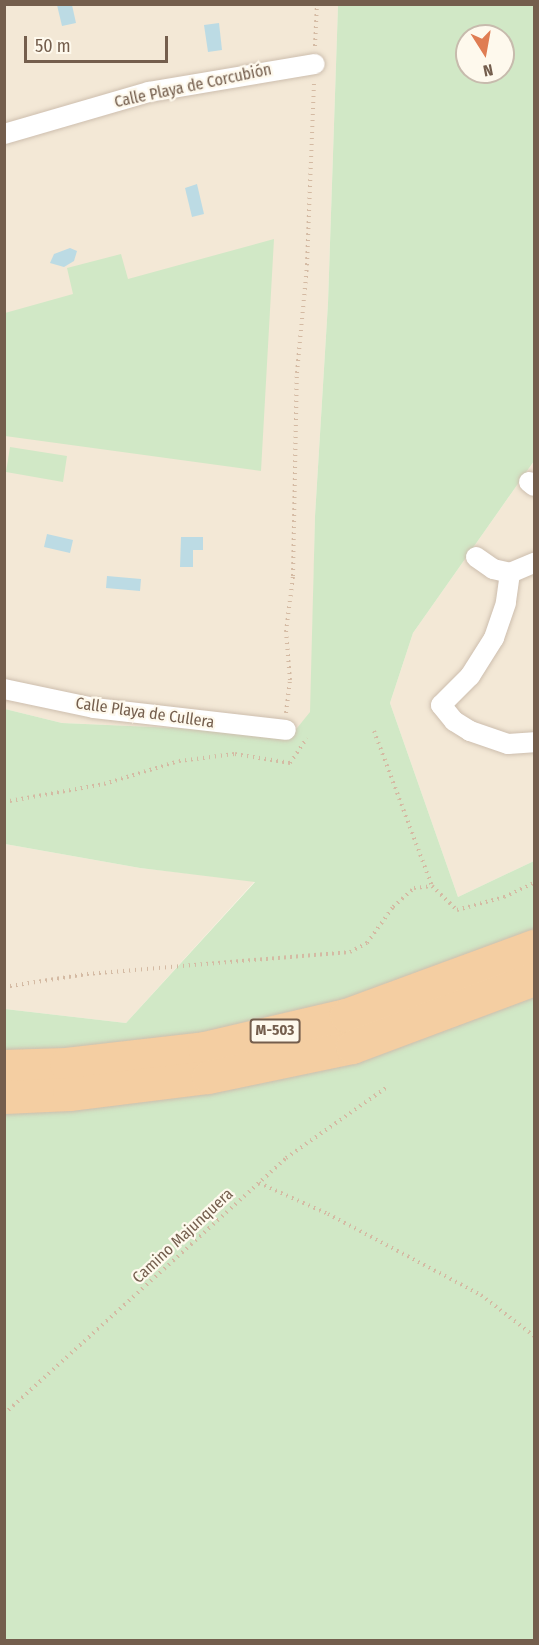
<!DOCTYPE html>
<meta charset="utf-8">
<style>
body{margin:0}
#map{position:relative;width:539px;height:1645px;overflow:hidden;background:#fbf5e7;font-family:"Fira Sans Condensed",sans-serif}
div>[style]{position:absolute}
.residential>*{inset:0;background:#f3e8d6}
.green>*{inset:0;background:#d1e8c6}
.water>*{inset:0;background:#bcdbe4}
.path>*{height:4px;margin-top:-2px;transform-origin:0;background:repeating-linear-gradient(90deg,#d4baa3 0 1.5px,transparent 0 6px)}
.roads{filter:drop-shadow(0 0 2px #cdbeae) drop-shadow(0 0 2px #cdbeae)}
.minor>*{height:20px;margin:-10px;padding:0 10px;transform-origin:10px;border-radius:10px;background:#fff}
.trunk>*{height:33px;margin:-16.5px;padding:0 16.5px;transform-origin:16.5px;border-radius:16.5px;background:#f4cea2}
span{translate:-50% -50%;white-space:nowrap;text-align:center;line-height:1.15;-webkit-text-stroke:4.5px #fef9ed;paint-order:stroke}
.shield-label span{padding:2px 4px;background:#fef9ed;border:2px solid;border-radius:4px;-webkit-text-stroke-width:0}
.shield-label{font-size:15px;color:#745e4d;font-weight:700}
.street-label{font-size:16px;color:#745e4d}
.frame{position:absolute;inset:0;border:6px solid #745e4d;pointer-events:none}
.north{position:absolute;left:455px;top:24px;width:60px;height:60px;box-sizing:border-box;background:#fef9ed;border:2px solid #c7bbad;border-radius:50%;rotate:169deg;font-size:16px;font-weight:700;line-height:24px;text-align:center;color:#745e4d}
.north::after{content:'';display:block;margin:auto;width:21px;height:27px;background:#df7d53;clip-path:polygon(50% 0,100% 100%,50% 72%,0 100%)}
.scale{position:absolute;left:24px;top:36px;width:144px;height:27px;box-sizing:border-box;border:3px solid #745e4d;border-top:0;padding-left:8px;font-size:18px;line-height:21px;white-space:nowrap;color:#745e4d;-webkit-text-stroke:4px #fef9ed;paint-order:stroke}
</style>
<div id="map">
<div class="residential">
<div style="clip-path:polygon(5px 5px,338px 5px,328px 303px,315px 516px,311px 712px,293px 733px,62px 723px,5px 709px)"></div>
<div style="clip-path:polygon(534px 461px,534px 861px,458px 897px,390px 703px,413px 633px)"></div>
<div style="clip-path:polygon(5px 844px,140px 868px,255px 881px,126px 1023px,5px 1009px)"></div>
</div>
<div class="green">
<div style="clip-path:polygon(evenodd,338px 5px,534px 5px,534px 461px,413px 633px,390px 703px,458px 897px,534px 861px,534px 1640px,5px 1640px,5px 1009px,126px 1023px,255px 882px,140px 868px,5px 844px,5px 709px,62px 723px,293px 733px,310px 712px,315px 516px,328px 303px,338px 5px,467px 36px,503px 36px,503px 72px,467px 72px,467px 36px)"></div>
<div style="clip-path:polygon(274px 239px,261px 471px,5px 436px,5px 313px,73px 294px,67px 268px,121px 254px,128px 279px)"></div>
<div style="clip-path:polygon(10px 447px,67px 456px,63px 482px,6px 472px)"></div>
</div>
<div class="water">
<div style="clip-path:polygon(57px 5px,72px 5px,76px 23px,62px 26px)"></div>
<div style="clip-path:polygon(219px 23px,222px 50px,208px 52px,204px 25px)"></div>
<div style="clip-path:polygon(197px 184px,204px 214px,192px 217px,185px 188px)"></div>
<div style="clip-path:polygon(70px 248px,77px 251px,74px 261px,64px 267px,50px 263px,54px 254px)"></div>
<div style="clip-path:polygon(47px 534px,73px 540px,70px 553px,44px 547px)"></div>
<div style="clip-path:polygon(181px 537px,203px 537px,203px 550px,193px 550px,193px 567px,180px 567px)"></div>
<div style="clip-path:polygon(107px 576px,141px 579px,140px 591px,106px 588px)"></div>
</div>
<div class="path">
<div style="left:315px;top:46px;width:42px;rotate:-87.3deg"></div>
<div style="left:286px;top:713px;width:33px;rotate:-83deg"></div>
<div style="left:290px;top:680px;width:48px;rotate:-94.8deg"></div>
<div style="left:286px;top:632px;width:56px;rotate:-82.9deg"></div>
<div style="left:293px;top:576px;width:203px;rotate:-88.9deg"></div>
<div style="left:297px;top:373px;width:108px;rotate:-84.7deg"></div>
<div style="left:307px;top:265px;width:182px;rotate:-87.8deg"></div>
<div style="left:374px;top:731px;width:165px;rotate:69.5deg"></div>
<div style="left:432px;top:886px;width:35px;rotate:44deg"></div>
<div style="left:457px;top:910px;width:49px;rotate:-15.5deg"></div>
<div style="left:504px;top:897px;width:33px;rotate:-25deg"></div>
<div style="left:4px;top:802px;width:102px;rotate:-10.2deg"></div>
<div style="left:104px;top:784px;width:78px;rotate:-17deg"></div>
<div style="left:179px;top:761px;width:56px;rotate:-7.1deg"></div>
<div style="left:235px;top:754px;width:56px;rotate:9.3deg"></div>
<div style="left:290px;top:763px;width:30px;rotate:-56deg"></div>
<div style="left:4px;top:987px;width:84px;rotate:-8.9deg"></div>
<div style="left:87px;top:974px;width:264px;rotate:-4.8deg"></div>
<div style="left:350px;top:952px;width:19px;rotate:-28deg"></div>
<div style="left:367px;top:943px;width:44px;rotate:-54.2deg"></div>
<div style="left:393px;top:907px;width:28px;rotate:-42deg"></div>
<div style="left:414px;top:888px;width:18px;rotate:-6deg"></div>
<div style="left:259px;top:1183px;width:76px;rotate:24.2deg"></div>
<div style="left:328px;top:1214px;width:173px;rotate:27.9deg"></div>
<div style="left:481px;top:1295px;width:67px;rotate:37.7deg"></div>
<div style="left:4px;top:1414px;width:381px;rotate:-42.2deg"></div>
<div style="left:286px;top:1158px;width:123px;rotate:-35.1deg"></div>
</div>
<div class="roads">
<div class="minor">
<div style="left:4px;top:134px;width:151px;rotate:-16.2deg"></div>
<div style="left:149px;top:92px;width:168px;rotate:-9.6deg"></div>
<div style="left:529px;top:482px;width:6px;rotate:39deg"></div>
<div style="left:476px;top:557px;width:21px;rotate:35deg"></div>
<div style="left:493px;top:569px;width:17px;rotate:13deg"></div>
<div style="left:510px;top:573px;width:26px;rotate:-23deg"></div>
<div style="left:510px;top:573px;width:30px;rotate:98deg"></div>
<div style="left:506px;top:603px;width:37px;rotate:109deg"></div>
<div style="left:494px;top:638px;width:45px;rotate:122.3deg"></div>
<div style="left:470px;top:676px;width:41px;rotate:135deg"></div>
<div style="left:441px;top:705px;width:21px;rotate:51deg"></div>
<div style="left:454px;top:721px;width:19px;rotate:32deg"></div>
<div style="left:470px;top:731px;width:40px;rotate:18.9deg"></div>
<div style="left:508px;top:744px;width:26px;rotate:-4deg"></div>
<div style="left:4px;top:689px;width:92px;rotate:11.9deg"></div>
<div style="left:94px;top:708px;width:193px;rotate:6.5deg"></div>
</div>
<div class="trunk">
<div style="left:4px;top:1066px;width:62px;rotate:-1.8deg"></div>
<div style="left:66px;top:1064px;width:139px;rotate:-6.6deg"></div>
<div style="left:204px;top:1048px;width:146px;rotate:-13.1deg"></div>
<div style="left:346px;top:1015px;width:200px;rotate:-20.2deg"></div>
<div style="left:4px;top:1097px;width:65px;rotate:-2.6deg"></div>
<div style="left:69px;top:1094px;width:140px;rotate:-7deg"></div>
<div style="left:208px;top:1077px;width:147px;rotate:-11.8deg"></div>
<div style="left:352px;top:1047px;width:194px;rotate:-20.5deg"></div>
</div>
</div>
<div class="shield-label">
<span style="left:275px;top:1031px">M-503</span>
</div>
<div class="street-label">
<span style="left:193px;top:86px;rotate:-12deg">Calle Playa de Corcubión</span>
<span style="left:145px;top:713px;rotate:8deg">Calle Playa de Cullera</span>
<span style="left:183px;top:1236px;rotate:-43deg">Camino Majunquera</span>
</div>
<div class="frame"></div>
<div class="north">N</div>
<div class="scale">50 m</div>
</div>
